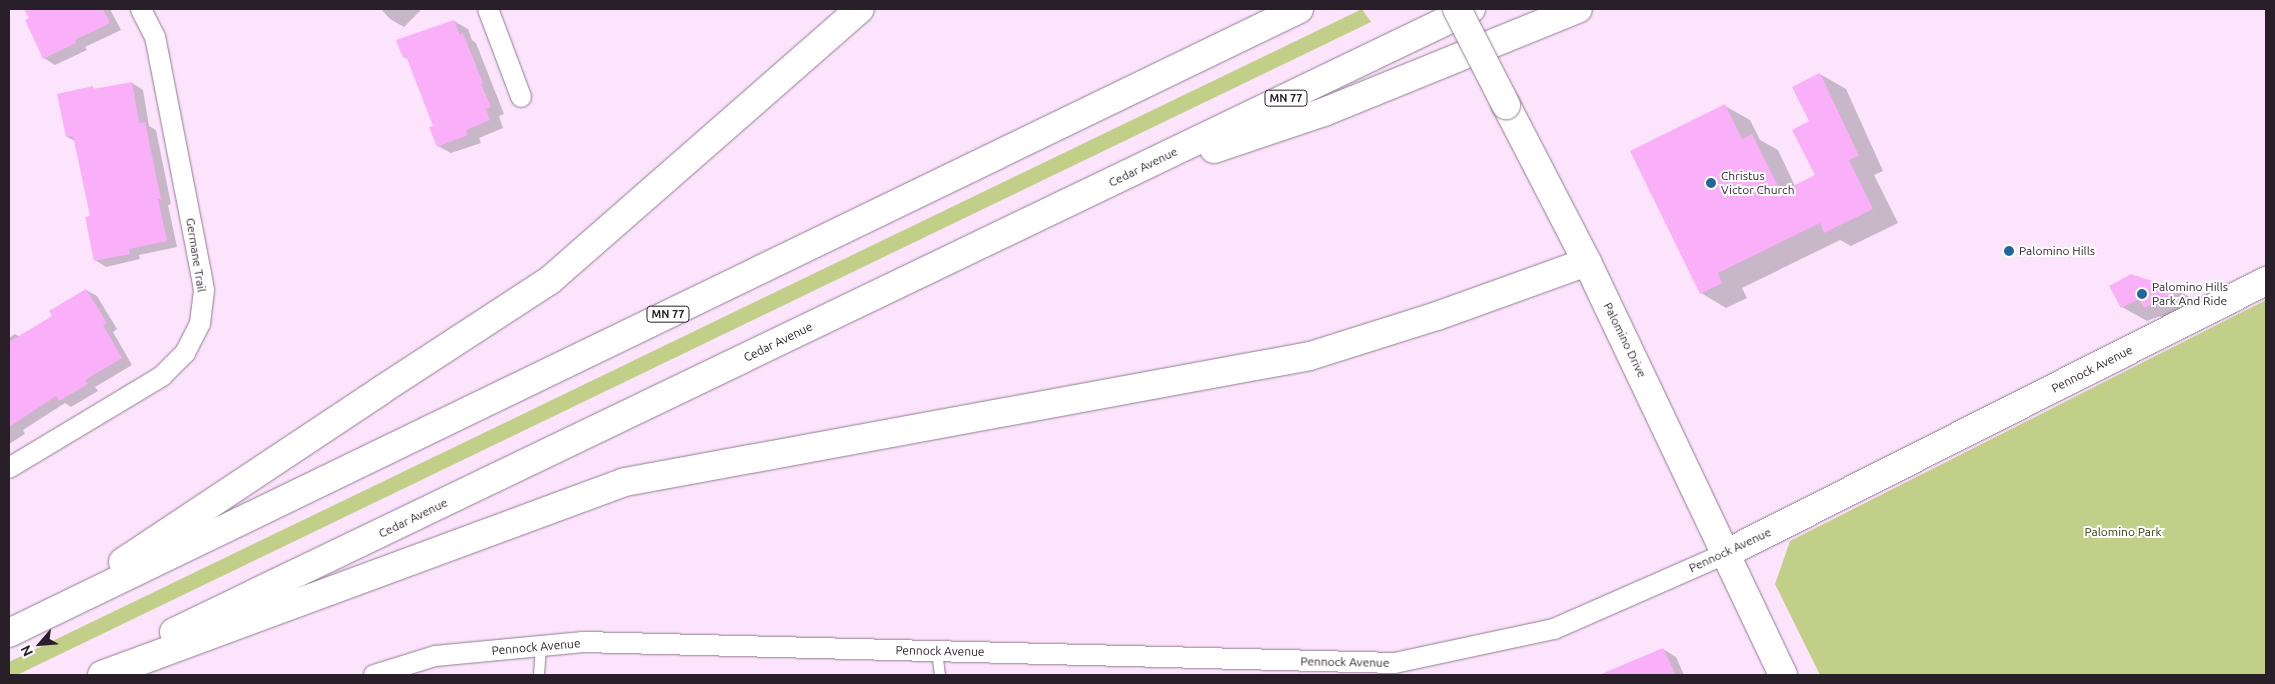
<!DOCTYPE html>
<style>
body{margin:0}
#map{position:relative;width:2275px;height:684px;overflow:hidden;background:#fbe4fc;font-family:Ubuntu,sans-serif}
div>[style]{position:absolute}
.green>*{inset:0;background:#c2cf88}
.shadow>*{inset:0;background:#0003}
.building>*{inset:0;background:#faaff9}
.roads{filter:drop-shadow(0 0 1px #937a94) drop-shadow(0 0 1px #937a94)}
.lane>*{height:10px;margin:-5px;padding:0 5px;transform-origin:5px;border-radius:5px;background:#fff}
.street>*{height:20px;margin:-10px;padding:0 10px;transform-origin:10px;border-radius:10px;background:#fff}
.secondary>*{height:28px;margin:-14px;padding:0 14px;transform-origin:14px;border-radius:14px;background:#fff}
.highway>*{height:28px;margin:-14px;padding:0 14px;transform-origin:14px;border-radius:14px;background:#fff}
.bridges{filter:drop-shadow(0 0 1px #937a94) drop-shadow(0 0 1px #937a94)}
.secondary-bridge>*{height:28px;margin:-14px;padding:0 14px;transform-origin:14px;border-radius:14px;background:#fff}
.dots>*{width:14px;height:14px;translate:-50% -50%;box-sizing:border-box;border:2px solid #fff;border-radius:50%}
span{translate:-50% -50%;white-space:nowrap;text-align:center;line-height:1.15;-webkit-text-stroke:4px #fff;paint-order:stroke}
.shield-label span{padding:1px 4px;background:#fff;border:1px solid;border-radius:4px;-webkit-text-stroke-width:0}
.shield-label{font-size:11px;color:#291f29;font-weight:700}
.street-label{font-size:12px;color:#291f29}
.poi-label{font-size:12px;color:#291f29}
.left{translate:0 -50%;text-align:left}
.park-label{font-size:12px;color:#32380d}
.frame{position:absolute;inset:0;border:10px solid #291f29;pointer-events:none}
.north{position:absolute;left:15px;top:619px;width:50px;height:50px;-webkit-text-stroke:4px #fff;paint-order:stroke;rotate:243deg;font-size:14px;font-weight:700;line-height:20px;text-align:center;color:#291f29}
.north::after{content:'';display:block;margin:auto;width:18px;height:22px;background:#291f29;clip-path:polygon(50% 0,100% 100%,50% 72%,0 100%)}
</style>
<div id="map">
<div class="green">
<div style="clip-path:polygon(1362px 9px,1371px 22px,17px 675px,9px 675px,9px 662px)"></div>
<div style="clip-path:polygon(2266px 300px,2266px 675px,1820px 675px,1775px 584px,1790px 541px)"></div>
</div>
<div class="shadow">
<div style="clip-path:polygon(26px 9px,110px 9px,121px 30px,85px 47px,87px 50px,55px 65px,44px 58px)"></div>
<div style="clip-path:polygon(381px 9px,422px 9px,404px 27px,390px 19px)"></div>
<div style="clip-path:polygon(454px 21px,468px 29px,472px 40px,476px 43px,504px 114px,499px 116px,503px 128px,479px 138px,481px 143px,451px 153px,438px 146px,434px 126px,408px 59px,404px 57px)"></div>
<div style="clip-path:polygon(1820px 74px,1846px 89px,1883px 171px,1874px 175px,1898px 223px,1851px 246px,1840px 240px,1742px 288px,1747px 298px,1726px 308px,1701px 293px,1725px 106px,1750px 120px,1760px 140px,1778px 150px,1795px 186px,1816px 176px,1810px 122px)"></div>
<div style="clip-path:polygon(132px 83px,143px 90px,149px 126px,156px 130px,171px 204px,168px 205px,177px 247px,139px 255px,140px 259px,106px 267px,95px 260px,91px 217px,75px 141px,67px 137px,92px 88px,96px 89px)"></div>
<div style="clip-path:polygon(2131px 276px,2179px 291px,2203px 305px,2170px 322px,2160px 316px,2147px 321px,2122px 307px)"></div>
<div style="clip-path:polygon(86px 290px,97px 296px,117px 329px,113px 332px,132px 365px,95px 387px,98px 391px,71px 407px,65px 403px,23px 430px,25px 434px,9px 444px,9px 338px,15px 334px,20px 337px,54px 316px)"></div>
<div style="clip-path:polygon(1663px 649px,1676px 657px,1684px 675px,1631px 675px,1627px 665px)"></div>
</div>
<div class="building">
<div style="clip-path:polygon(24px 9px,103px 9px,110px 23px,75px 40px,76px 43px,43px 59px,25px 20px,29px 18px)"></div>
<div style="clip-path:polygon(454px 20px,460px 35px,463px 33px,483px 83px,481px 84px,491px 107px,486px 109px,490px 120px,466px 130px,468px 135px,437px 147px,429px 127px,433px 126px,406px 56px,403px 58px,396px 40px)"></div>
<div style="clip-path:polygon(1820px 73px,1859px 156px,1849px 160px,1873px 209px,1824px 233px,1820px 223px,1718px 273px,1722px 283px,1700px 294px,1630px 151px,1725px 104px,1742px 139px,1752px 134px,1781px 192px,1815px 175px,1792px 130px,1809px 121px,1792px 87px)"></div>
<div style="clip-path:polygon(132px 82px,139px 123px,145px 122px,161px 199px,158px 199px,167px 241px,129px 249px,130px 254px,94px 261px,85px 217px,90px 216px,73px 136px,66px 137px,57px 94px,93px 86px,93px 89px)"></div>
<div style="clip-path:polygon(2131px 274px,2180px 290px,2144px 308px,2139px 299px,2121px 308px,2109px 286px)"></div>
<div style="clip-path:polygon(86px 289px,107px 323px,103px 325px,122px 358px,85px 380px,88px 384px,59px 401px,56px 396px,9px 427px,9px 342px,52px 316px,49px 311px)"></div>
<div style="clip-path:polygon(1663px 648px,1676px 675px,1599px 675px)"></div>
</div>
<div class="roads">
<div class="lane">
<div style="left:937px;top:651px;width:24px;rotate:83deg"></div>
<div style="left:539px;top:675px;width:29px;rotate:-86deg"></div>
</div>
<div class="street">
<div style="left:488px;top:9px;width:94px;rotate:69.4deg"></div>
<div style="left:9px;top:468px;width:179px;rotate:-31deg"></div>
<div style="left:162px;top:376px;width:33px;rotate:-45deg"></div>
<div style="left:185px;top:353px;width:34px;rotate:-63deg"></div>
<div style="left:200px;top:323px;width:33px;rotate:-83deg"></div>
<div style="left:204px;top:290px;width:17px;rotate:-100deg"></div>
<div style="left:201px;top:273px;width:240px;rotate:-101deg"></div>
<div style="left:155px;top:37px;width:31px;rotate:-117deg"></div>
<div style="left:374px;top:675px;width:64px;rotate:-17.3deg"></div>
<div style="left:435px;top:656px;width:149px;rotate:-5.4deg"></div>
<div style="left:583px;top:642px;width:812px;rotate:1.48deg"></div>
<div style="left:1395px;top:663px;width:163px;rotate:-12.1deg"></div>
<div style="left:1554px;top:629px;width:189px;rotate:-23.7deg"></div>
</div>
<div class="secondary">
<div style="left:1506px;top:105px;width:177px;rotate:62.7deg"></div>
<div style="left:1587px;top:262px;width:457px;rotate:64.6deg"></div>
<div style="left:1727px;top:553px;width:604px;rotate:-26.78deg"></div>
</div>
<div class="highway">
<div style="left:1214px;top:149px;width:116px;rotate:-18.6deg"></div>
<div style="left:1324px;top:112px;width:274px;rotate:-22.1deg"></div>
<div style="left:123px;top:562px;width:309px;rotate:-33.6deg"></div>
<div style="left:380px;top:391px;width:202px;rotate:-33.1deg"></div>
<div style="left:549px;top:281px;width:413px;rotate:-41.2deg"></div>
<div style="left:174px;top:632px;width:1439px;rotate:-25.66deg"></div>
<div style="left:9px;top:633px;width:1433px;rotate:-25.81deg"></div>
<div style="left:102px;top:675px;width:557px;rotate:-20.26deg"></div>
<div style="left:625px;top:482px;width:696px;rotate:-10.42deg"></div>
<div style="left:1310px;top:356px;width:133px;rotate:-17.5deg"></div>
<div style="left:1437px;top:316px;width:159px;rotate:-19.8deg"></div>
</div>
</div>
<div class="bridges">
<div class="secondary-bridge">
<div style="left:1457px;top:9px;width:108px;rotate:63deg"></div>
</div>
</div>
<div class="dots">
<div style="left:1711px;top:183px;background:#23669b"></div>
<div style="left:2009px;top:251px;background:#23669b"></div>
<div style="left:2142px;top:294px;background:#23669b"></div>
</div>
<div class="shield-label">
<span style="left:1286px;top:98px">MN 77</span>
<span style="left:668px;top:314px">MN 77</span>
</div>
<div class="street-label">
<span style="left:1143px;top:167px;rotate:-26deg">Cedar Avenue</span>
<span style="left:196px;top:255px;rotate:81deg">Germane Trail</span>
<span style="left:1625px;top:340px;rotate:64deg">Palomino Drive</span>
<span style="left:778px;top:342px;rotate:-26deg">Cedar Avenue</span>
<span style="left:2092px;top:369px;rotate:-27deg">Pennock Avenue</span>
<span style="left:413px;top:518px;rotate:-26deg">Cedar Avenue</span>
<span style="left:1730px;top:550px;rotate:-25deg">Pennock Avenue</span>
<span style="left:536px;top:647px;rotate:-5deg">Pennock Avenue</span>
<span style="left:940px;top:651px;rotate:1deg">Pennock Avenue</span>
<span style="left:1345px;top:662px;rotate:1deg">Pennock Avenue</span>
</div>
<div class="poi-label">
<span class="left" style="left:1721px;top:183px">Christus<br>Victor Church</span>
<span class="left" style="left:2019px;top:251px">Palomino Hills</span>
<span class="left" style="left:2152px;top:294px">Palomino Hills<br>Park And Ride</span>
</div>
<div class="park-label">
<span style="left:2123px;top:532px">Palomino Park</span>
</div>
<div class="frame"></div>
<div class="north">N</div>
</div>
